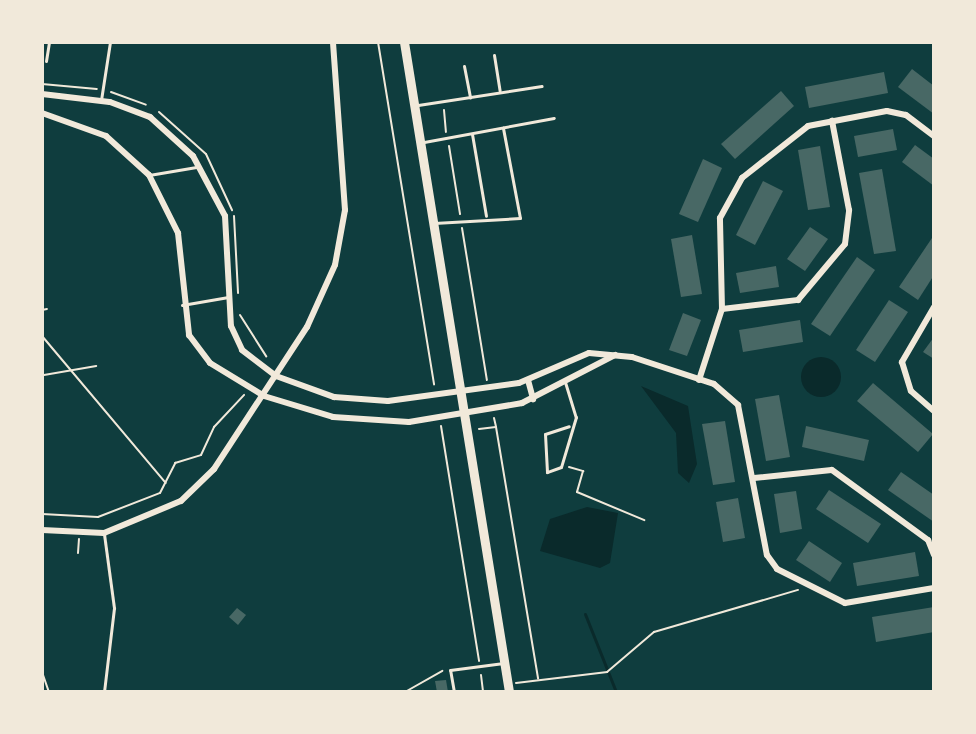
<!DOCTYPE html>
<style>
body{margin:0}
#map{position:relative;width:976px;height:734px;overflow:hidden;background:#0f3d3e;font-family:Karla,sans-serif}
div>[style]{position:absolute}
.water>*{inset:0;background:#0a2a2b}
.round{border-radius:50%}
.stream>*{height:3px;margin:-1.5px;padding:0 1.5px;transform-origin:1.5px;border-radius:1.5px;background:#0a2a2b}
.building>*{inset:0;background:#486865}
.path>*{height:2px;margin:-1px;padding:0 1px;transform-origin:1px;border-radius:1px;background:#f1e9da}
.service>*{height:3px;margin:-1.5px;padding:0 1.5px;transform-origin:1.5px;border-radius:1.5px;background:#f1e9da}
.minor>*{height:6px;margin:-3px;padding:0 3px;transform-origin:3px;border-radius:3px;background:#f1e9da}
.secondary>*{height:9px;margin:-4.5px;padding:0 4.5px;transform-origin:4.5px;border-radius:4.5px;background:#f1e9da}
span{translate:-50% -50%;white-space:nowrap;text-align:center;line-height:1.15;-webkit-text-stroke:8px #f1e9da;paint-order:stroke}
.frame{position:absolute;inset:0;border:44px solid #f1e9da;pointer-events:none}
</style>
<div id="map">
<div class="water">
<div class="round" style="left:801px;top:357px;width:40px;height:40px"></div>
<div style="clip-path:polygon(641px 386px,688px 406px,697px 464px,689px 483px,678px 473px,676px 433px)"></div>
<div style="clip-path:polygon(587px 507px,618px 513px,610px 563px,600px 568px,540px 551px,550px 519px)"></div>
</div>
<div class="stream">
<div style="left:585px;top:614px;width:84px;rotate:68.3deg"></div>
</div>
<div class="building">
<div style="clip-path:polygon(912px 69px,934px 86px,934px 114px,898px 87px)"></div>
<div style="clip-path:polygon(884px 72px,888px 93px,809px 108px,805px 87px)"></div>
<div style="clip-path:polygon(781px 91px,794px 106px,735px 159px,721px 144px)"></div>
<div style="clip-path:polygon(893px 129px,897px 150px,858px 157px,854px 136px)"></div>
<div style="clip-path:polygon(915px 145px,934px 159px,934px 186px,902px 162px)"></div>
<div style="clip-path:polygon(820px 146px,830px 207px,808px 210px,798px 150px)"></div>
<div style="clip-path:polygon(703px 159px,722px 168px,698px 222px,679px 214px)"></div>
<div style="clip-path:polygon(882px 169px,896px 251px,874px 254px,859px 173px)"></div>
<div style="clip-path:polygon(763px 181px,783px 191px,755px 245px,736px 235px)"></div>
<div style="clip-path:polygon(810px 227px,828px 239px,805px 271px,787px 259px)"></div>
<div style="clip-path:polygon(692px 235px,702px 294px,681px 297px,671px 239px)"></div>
<div style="clip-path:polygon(934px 235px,934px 275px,918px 300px,899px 287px)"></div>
<div style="clip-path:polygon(857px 257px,875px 270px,830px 336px,811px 324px)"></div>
<div style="clip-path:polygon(776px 266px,779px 287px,740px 293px,736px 273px)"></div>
<div style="clip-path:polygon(889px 300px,908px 312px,875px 362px,856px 350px)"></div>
<div style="clip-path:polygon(683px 313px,701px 320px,687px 356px,669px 350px)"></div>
<div style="clip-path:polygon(800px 320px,803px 342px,743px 352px,739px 330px)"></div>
<div style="clip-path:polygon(934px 337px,934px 359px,923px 352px)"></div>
<div style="clip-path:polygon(873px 383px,933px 434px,918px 452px,857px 401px)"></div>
<div style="clip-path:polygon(779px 395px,790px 457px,766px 461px,755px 399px)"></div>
<div style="clip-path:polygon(725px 421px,735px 482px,713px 485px,702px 424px)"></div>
<div style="clip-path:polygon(806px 426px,869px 440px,864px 461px,802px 447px)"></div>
<div style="clip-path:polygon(901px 472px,934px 495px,934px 522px,888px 490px)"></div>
<div style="clip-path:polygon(829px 490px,881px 524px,868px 543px,816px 509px)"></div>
<div style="clip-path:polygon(796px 491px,802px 529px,780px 533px,774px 494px)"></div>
<div style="clip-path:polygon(738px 498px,745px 538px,723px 542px,716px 502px)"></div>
<div style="clip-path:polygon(809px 541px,842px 563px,830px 582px,796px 560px)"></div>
<div style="clip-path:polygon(915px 552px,919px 576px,857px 586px,853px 563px)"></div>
<div style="clip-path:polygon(934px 607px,934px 632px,876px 642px,872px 617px)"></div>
<div style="clip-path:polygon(237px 608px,246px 615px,238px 625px,229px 617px)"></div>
<div style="clip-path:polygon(446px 680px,448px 692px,437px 692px,435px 681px)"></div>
</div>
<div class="path">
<div style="left:378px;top:42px;width:347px;rotate:80.7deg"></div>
<div style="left:42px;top:84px;width:55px;rotate:5.2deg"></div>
<div style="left:111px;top:92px;width:37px;rotate:20deg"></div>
<div style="left:444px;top:110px;width:22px;rotate:85deg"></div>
<div style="left:159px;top:112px;width:63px;rotate:41.8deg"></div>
<div style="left:206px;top:154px;width:62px;rotate:65.1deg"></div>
<div style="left:449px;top:146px;width:69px;rotate:80.8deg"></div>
<div style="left:234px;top:216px;width:77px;rotate:87deg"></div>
<div style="left:462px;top:228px;width:154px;rotate:80.7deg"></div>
<div style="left:42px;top:310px;width:5px;rotate:-11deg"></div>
<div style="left:240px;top:315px;width:49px;rotate:57.6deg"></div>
<div style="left:42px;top:336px;width:192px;rotate:49.9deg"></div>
<div style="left:44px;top:375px;width:53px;rotate:-9.8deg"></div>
<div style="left:494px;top:418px;width:9px;rotate:77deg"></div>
<div style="left:441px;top:426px;width:238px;rotate:80.8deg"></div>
<div style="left:479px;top:429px;width:17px;rotate:-7deg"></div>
<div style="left:496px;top:427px;width:255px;rotate:80.5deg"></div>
<div style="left:569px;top:467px;width:15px;rotate:16deg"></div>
<div style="left:583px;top:471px;width:22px;rotate:106deg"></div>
<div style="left:577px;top:492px;width:73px;rotate:22.7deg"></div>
<div style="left:42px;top:514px;width:56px;rotate:3.1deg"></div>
<div style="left:98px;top:517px;width:66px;rotate:-21.2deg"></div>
<div style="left:160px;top:493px;width:34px;rotate:-63deg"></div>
<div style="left:175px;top:463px;width:27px;rotate:-17deg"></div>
<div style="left:201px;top:455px;width:31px;rotate:-65deg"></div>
<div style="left:214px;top:427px;width:44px;rotate:-46.8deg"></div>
<div style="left:78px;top:553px;width:14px;rotate:-86deg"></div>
<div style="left:42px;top:672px;width:21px;rotate:71deg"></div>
<div style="left:481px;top:675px;width:17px;rotate:83deg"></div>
<div style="left:516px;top:683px;width:92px;rotate:-6.9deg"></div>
<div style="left:607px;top:672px;width:62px;rotate:-40.4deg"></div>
<div style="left:654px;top:632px;width:150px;rotate:-16.3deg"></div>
<div style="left:405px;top:692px;width:43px;rotate:-29.6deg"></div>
</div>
<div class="service">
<div style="left:494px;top:55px;width:36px;rotate:81deg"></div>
<div style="left:46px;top:61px;width:19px;rotate:-81deg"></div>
<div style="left:464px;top:66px;width:32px;rotate:79deg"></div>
<div style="left:101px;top:100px;width:59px;rotate:-81.2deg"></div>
<div style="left:418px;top:105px;width:125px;rotate:-8.7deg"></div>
<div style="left:472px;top:134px;width:83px;rotate:80.3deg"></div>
<div style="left:424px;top:142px;width:132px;rotate:-10.5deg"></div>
<div style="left:149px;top:175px;width:48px;rotate:-9.7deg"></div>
<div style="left:434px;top:223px;width:86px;rotate:-3.3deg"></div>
<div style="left:520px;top:218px;width:92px;rotate:-100.7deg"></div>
<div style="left:182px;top:305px;width:47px;rotate:-9.9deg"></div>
<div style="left:565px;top:382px;width:37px;rotate:73deg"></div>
<div style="left:576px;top:417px;width:52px;rotate:106.7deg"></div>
<div style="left:561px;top:467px;width:15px;rotate:160deg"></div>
<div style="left:547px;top:472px;width:38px;rotate:-93deg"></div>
<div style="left:545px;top:434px;width:25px;rotate:-18deg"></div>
<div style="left:104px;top:534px;width:75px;rotate:82.3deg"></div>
<div style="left:114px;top:608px;width:85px;rotate:96.8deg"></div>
<div style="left:454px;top:692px;width:22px;rotate:-100deg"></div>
<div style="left:450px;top:670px;width:54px;rotate:-7.4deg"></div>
</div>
<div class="minor">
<div style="left:42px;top:94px;width:68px;rotate:6.7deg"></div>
<div style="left:110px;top:102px;width:43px;rotate:20.6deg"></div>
<div style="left:150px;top:117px;width:58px;rotate:42.2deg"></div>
<div style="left:193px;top:156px;width:68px;rotate:61.9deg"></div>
<div style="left:225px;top:216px;width:110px;rotate:86.9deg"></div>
<div style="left:231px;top:326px;width:26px;rotate:65deg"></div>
<div style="left:242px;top:350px;width:43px;rotate:37.4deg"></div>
<div style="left:276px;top:376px;width:62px;rotate:19.9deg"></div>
<div style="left:334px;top:397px;width:54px;rotate:4.2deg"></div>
<div style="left:388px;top:401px;width:132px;rotate:-7.8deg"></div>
<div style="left:519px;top:383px;width:76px;rotate:-23.2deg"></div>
<div style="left:589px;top:353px;width:43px;rotate:5.3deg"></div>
<div style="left:632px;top:357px;width:86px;rotate:18.2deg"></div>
<div style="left:714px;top:384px;width:32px;rotate:41deg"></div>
<div style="left:738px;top:405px;width:153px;rotate:79.1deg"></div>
<div style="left:767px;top:555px;width:17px;rotate:54deg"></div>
<div style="left:777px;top:569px;width:76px;rotate:26.6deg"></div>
<div style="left:845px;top:603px;width:90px;rotate:-9.6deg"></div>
<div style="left:42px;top:113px;width:68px;rotate:19.8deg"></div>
<div style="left:106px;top:136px;width:58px;rotate:42.2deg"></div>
<div style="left:149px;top:175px;width:65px;rotate:63.4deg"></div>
<div style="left:178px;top:233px;width:103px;rotate:83.8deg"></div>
<div style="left:189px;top:335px;width:35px;rotate:53deg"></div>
<div style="left:210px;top:363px;width:63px;rotate:31.4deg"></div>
<div style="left:264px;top:396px;width:72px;rotate:16.9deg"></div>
<div style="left:333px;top:417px;width:76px;rotate:3.8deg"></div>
<div style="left:409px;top:422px;width:115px;rotate:-9.5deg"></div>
<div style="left:522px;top:403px;width:105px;rotate:-27.3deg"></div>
<div style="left:934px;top:307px;width:64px;rotate:120.2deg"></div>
<div style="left:902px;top:362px;width:30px;rotate:73deg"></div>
<div style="left:911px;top:391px;width:30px;rotate:41deg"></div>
<div style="left:722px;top:309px;width:77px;rotate:-6.8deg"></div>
<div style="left:798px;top:300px;width:73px;rotate:-50deg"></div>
<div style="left:845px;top:244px;width:34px;rotate:-83deg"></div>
<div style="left:849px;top:210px;width:91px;rotate:-100.8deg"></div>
<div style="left:528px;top:380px;width:20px;rotate:75deg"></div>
<div style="left:699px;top:380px;width:75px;rotate:-72.1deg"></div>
<div style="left:722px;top:309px;width:91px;rotate:-91.3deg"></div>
<div style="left:720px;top:218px;width:46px;rotate:-61.2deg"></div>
<div style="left:742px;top:178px;width:84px;rotate:-38.2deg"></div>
<div style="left:808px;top:126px;width:80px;rotate:-10.8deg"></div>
<div style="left:887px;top:111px;width:19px;rotate:12deg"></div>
<div style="left:906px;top:115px;width:35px;rotate:37deg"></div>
<div style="left:754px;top:478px;width:78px;rotate:-5.9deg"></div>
<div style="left:832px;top:470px;width:119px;rotate:36.1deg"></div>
<div style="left:928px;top:540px;width:16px;rotate:68deg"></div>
<div style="left:42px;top:530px;width:62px;rotate:2.8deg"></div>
<div style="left:104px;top:533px;width:83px;rotate:-22.6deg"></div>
<div style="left:181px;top:501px;width:46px;rotate:-44.1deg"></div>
<div style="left:214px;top:469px;width:170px;rotate:-56.8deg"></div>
<div style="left:307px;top:327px;width:68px;rotate:-65.7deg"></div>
<div style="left:335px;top:265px;width:56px;rotate:-79.7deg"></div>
<div style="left:345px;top:210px;width:168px;rotate:-94.1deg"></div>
</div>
<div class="secondary">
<div style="left:404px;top:42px;width:658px;rotate:80.82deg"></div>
</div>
<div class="frame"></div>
</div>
